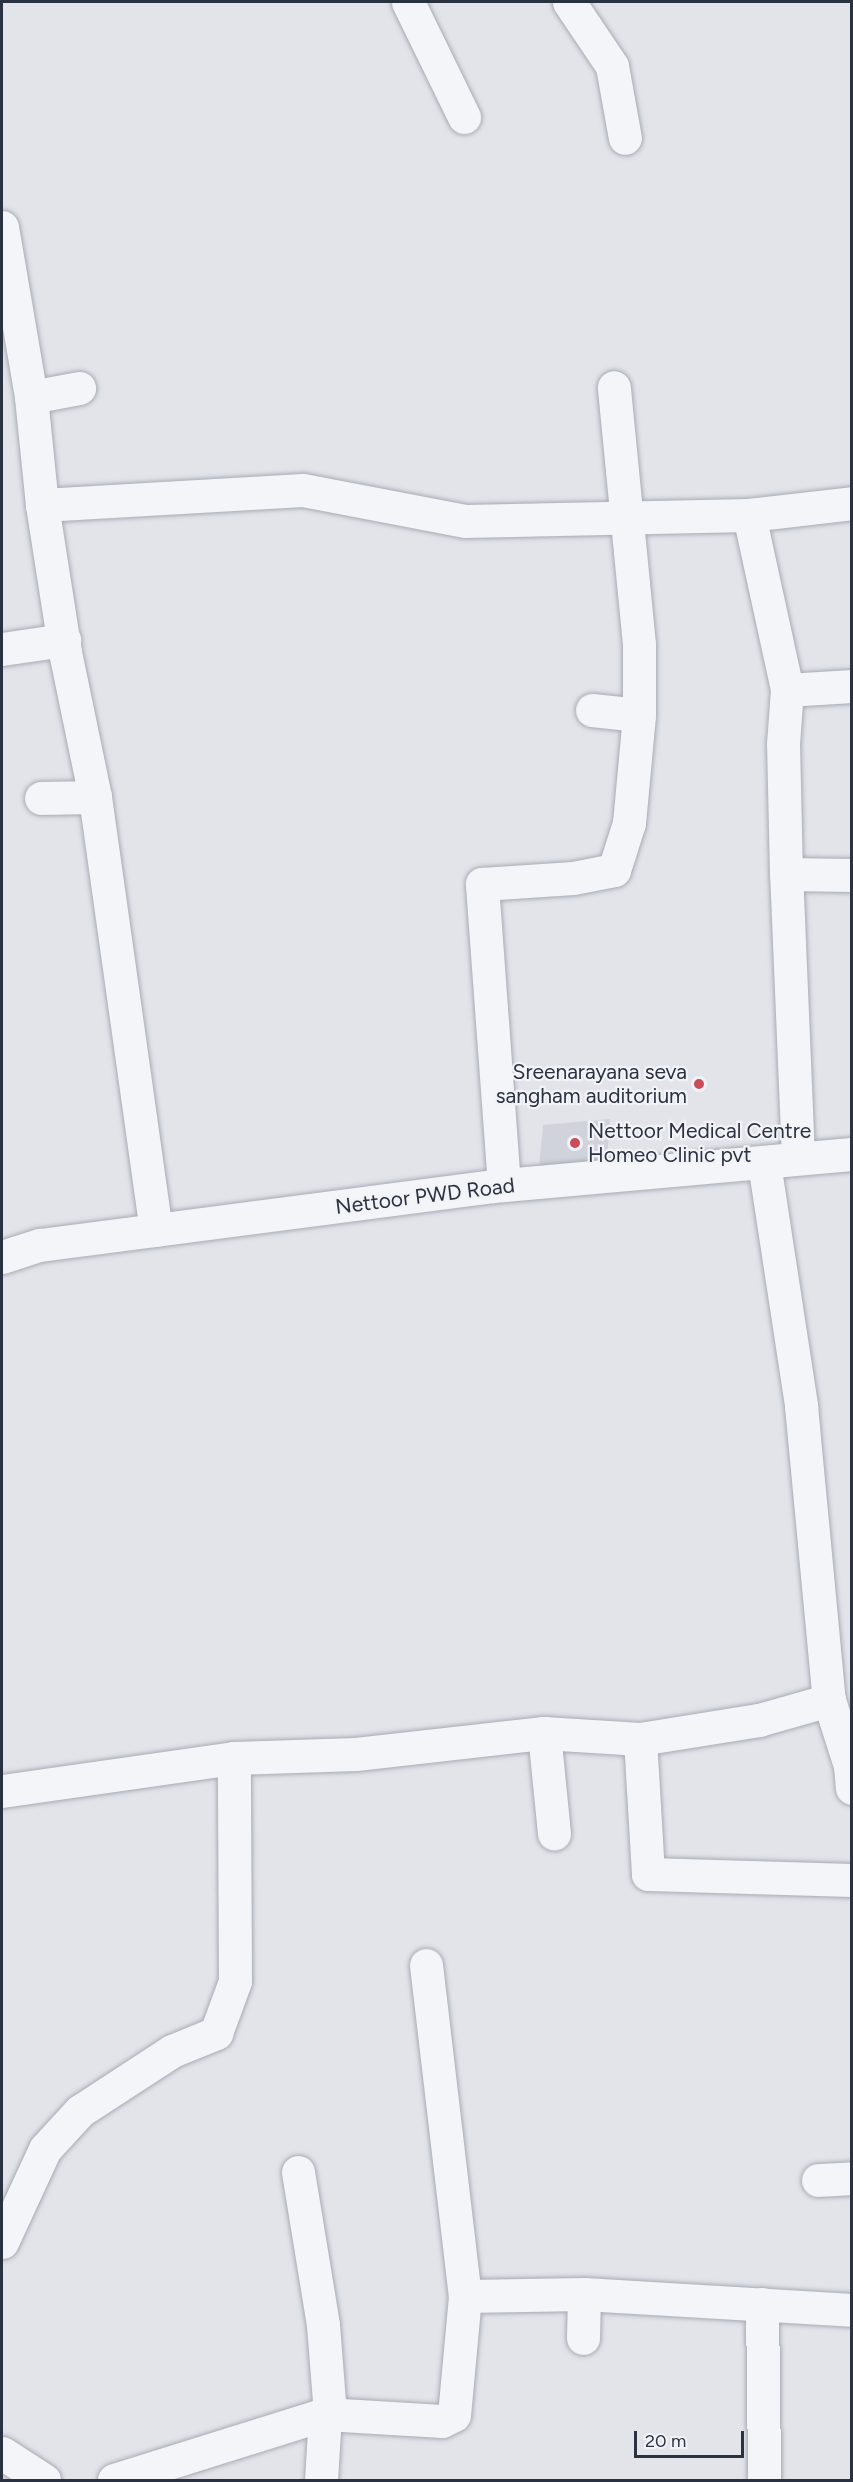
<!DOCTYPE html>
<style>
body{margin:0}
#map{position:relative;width:853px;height:2482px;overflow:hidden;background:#e2e4ea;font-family:Figtree,sans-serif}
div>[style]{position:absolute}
.built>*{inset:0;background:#d0d3db}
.roads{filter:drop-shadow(0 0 2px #a7abb4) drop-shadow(0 0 2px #a7abb4)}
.minor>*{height:33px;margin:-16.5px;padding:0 16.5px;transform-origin:16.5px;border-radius:16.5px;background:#f4f5f8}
.dots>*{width:16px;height:16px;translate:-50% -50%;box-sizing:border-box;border:3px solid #f1f3f7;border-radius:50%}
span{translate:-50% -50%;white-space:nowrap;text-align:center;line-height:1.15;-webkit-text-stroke:4.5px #f1f3f7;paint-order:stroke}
.poi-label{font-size:21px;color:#2a3141}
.right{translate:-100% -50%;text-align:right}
.left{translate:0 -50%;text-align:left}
.street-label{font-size:21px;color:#2a3141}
.frame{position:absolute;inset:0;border:3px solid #2a3141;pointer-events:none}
.scale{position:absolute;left:634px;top:2431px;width:110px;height:27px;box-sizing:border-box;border:3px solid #2a3141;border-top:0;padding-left:8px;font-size:18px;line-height:21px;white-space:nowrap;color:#2a3141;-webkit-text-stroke:4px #f1f3f7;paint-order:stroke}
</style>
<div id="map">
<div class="built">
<div style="clip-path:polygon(610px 1119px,607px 1161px,539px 1168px,543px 1125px)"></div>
</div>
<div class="roads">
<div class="minor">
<div style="left:408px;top:2px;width:128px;rotate:64deg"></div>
<div style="left:569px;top:2px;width:77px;rotate:56.1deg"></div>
<div style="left:612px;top:66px;width:73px;rotate:79.8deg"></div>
<div style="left:2px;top:227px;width:172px;rotate:80.3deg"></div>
<div style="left:31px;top:397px;width:109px;rotate:84.2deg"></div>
<div style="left:42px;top:505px;width:149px;rotate:81.1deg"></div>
<div style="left:65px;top:652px;width:148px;rotate:78.3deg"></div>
<div style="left:95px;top:797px;width:437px;rotate:82deg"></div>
<div style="left:31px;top:397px;width:49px;rotate:-10.6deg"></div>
<div style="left:42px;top:505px;width:261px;rotate:-3.3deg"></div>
<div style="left:303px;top:490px;width:165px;rotate:10.8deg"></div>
<div style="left:465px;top:521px;width:284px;rotate:-1.2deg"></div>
<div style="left:749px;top:515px;width:104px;rotate:-6.6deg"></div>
<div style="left:749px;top:515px;width:179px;rotate:77.7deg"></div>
<div style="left:2px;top:649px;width:63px;rotate:-8.3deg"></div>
<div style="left:592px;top:710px;width:47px;rotate:6.1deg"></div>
<div style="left:41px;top:798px;width:54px;rotate:-1.1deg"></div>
<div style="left:786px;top:874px;width:66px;rotate:0.9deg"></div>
<div style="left:798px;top:1157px;width:283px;rotate:-92.4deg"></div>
<div style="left:786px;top:874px;width:130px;rotate:-91.3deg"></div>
<div style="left:783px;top:744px;width:54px;rotate:-85.8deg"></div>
<div style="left:787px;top:690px;width:65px;rotate:-3.5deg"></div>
<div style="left:764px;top:1163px;width:246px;rotate:81.3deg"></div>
<div style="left:801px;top:1406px;width:295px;rotate:84.6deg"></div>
<div style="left:829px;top:1700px;width:69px;rotate:72.3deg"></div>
<div style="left:850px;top:1766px;width:22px;rotate:85deg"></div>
<div style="left:504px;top:1185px;width:302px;rotate:-94.2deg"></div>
<div style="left:482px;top:884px;width:91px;rotate:-3.8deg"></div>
<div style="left:573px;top:878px;width:42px;rotate:-11deg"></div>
<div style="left:614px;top:870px;width:49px;rotate:-72.3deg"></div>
<div style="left:629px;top:823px;width:108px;rotate:-84.7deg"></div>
<div style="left:639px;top:715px;width:71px;rotate:-90deg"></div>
<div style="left:639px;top:644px;width:258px;rotate:-95.6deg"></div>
<div style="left:2px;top:1257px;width:40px;rotate:-18deg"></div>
<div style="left:40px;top:1245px;width:468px;rotate:-7.4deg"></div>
<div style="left:504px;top:1185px;width:349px;rotate:-5.1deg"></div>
<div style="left:544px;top:1733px;width:101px;rotate:84.3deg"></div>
<div style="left:640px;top:1739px;width:135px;rotate:86.6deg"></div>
<div style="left:648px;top:1874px;width:204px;rotate:1.7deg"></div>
<div style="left:2px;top:1791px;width:234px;rotate:-8.1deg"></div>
<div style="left:234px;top:1758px;width:122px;rotate:-1.9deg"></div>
<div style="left:356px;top:1754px;width:189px;rotate:-6.4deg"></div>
<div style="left:544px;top:1733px;width:96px;rotate:3.6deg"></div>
<div style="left:640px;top:1739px;width:121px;rotate:-9.1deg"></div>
<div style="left:759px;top:1720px;width:73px;rotate:-15.9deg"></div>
<div style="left:426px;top:1965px;width:333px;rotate:83.3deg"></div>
<div style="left:298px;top:2172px;width:155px;rotate:80.7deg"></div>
<div style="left:323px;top:2325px;width:88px;rotate:85.5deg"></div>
<div style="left:818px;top:2180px;width:34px;rotate:-3deg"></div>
<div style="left:2px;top:2242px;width:102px;rotate:-65.2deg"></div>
<div style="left:45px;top:2149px;width:52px;rotate:-47.4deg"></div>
<div style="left:80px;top:2111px;width:110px;rotate:-33.1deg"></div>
<div style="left:172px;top:2051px;width:48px;rotate:-22.2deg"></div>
<div style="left:216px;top:2033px;width:55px;rotate:-69.9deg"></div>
<div style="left:235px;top:1981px;width:223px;rotate:-90.3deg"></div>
<div style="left:762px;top:2304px;width:176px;rotate:89.3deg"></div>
<div style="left:583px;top:2338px;width:44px;rotate:-88.7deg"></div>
<div style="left:2px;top:2453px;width:50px;rotate:32.7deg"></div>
<div style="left:114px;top:2480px;width:221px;rotate:-17.4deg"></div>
<div style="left:325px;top:2414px;width:117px;rotate:3.4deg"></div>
<div style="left:442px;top:2421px;width:13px;rotate:-27deg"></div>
<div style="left:454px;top:2415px;width:120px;rotate:-84.7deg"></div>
<div style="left:465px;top:2296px;width:119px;rotate:-1deg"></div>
<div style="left:584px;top:2294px;width:268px;rotate:3.4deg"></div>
<div style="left:321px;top:2480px;width:66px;rotate:-86.5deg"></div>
</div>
</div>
<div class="dots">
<div style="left:699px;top:1084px;background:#c94c58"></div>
<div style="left:575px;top:1143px;background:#c94c58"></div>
</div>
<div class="poi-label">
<span class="right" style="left:687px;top:1084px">Sreenarayana seva<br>sangham auditorium</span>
<span class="left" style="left:588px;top:1143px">Nettoor Medical Centre<br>Homeo Clinic pvt</span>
</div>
<div class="street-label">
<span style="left:425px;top:1196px;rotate:-7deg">Nettoor PWD Road</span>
</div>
<div class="frame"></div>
<div class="scale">20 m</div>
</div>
